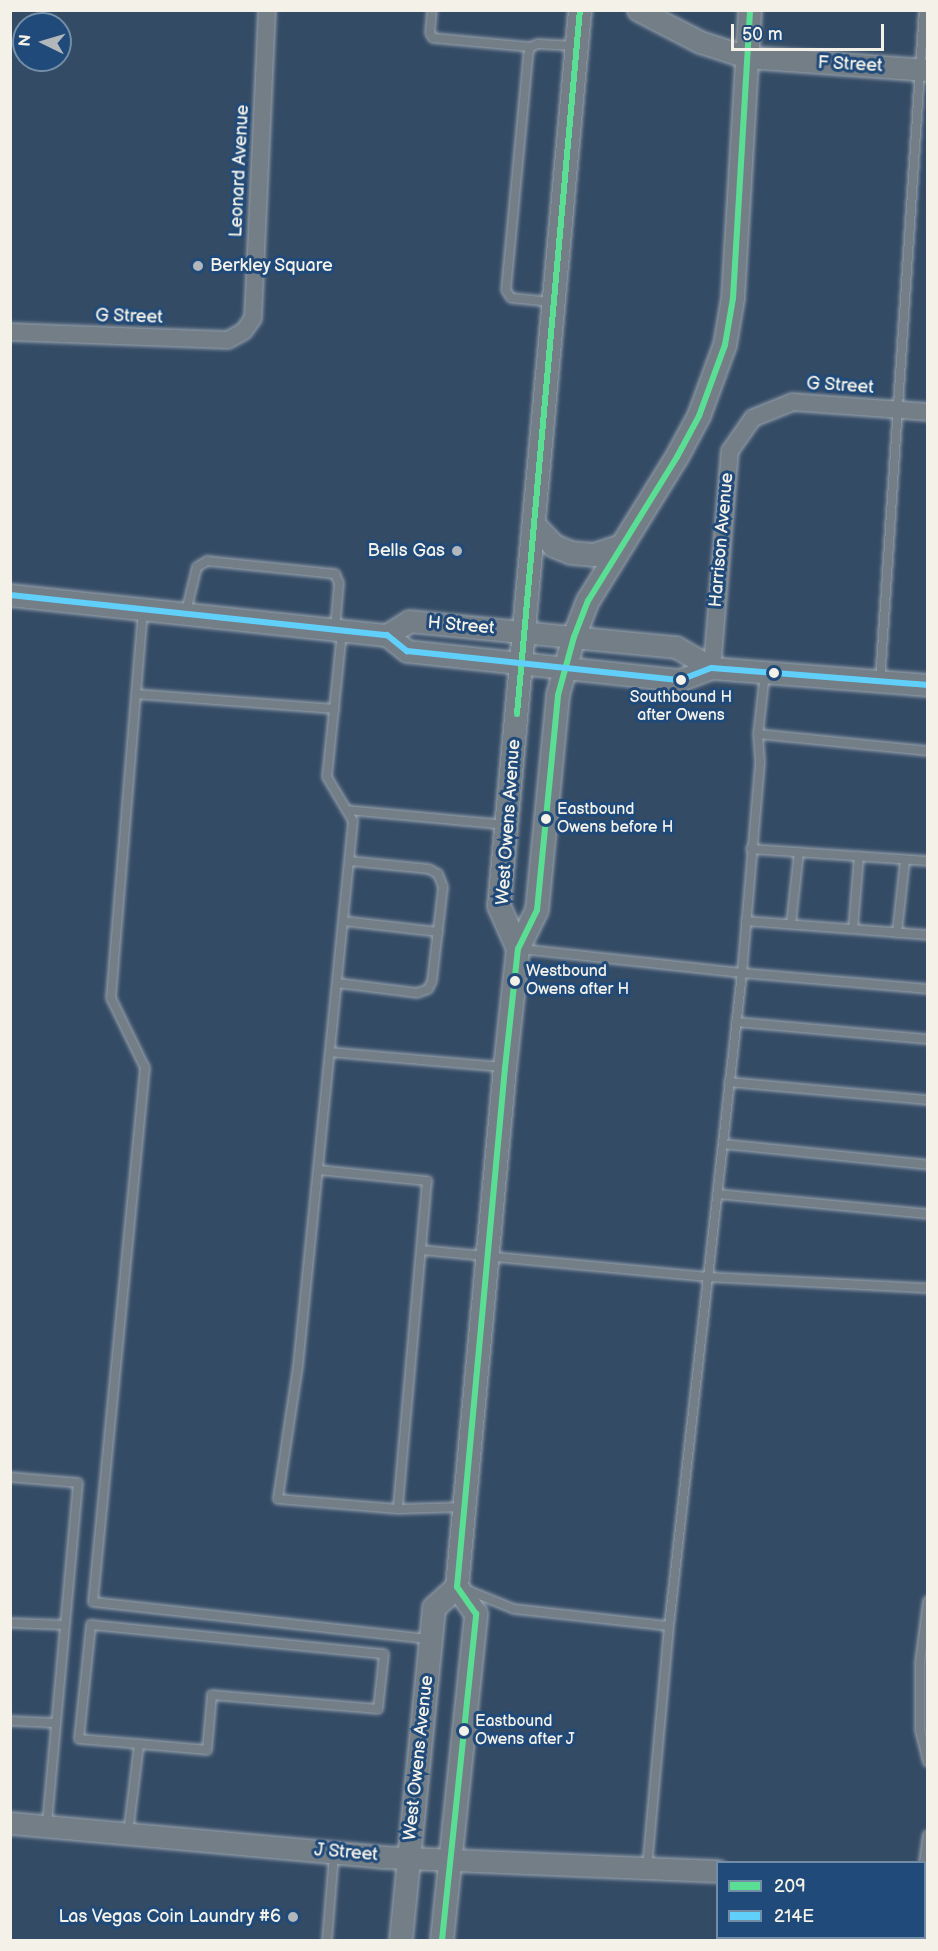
<!DOCTYPE html>
<style>
body{margin:0}
#map{position:relative;width:938px;height:1951px;overflow:hidden;background:#344b65;font-family:"Balsamiq Sans",sans-serif}
div>[style]{position:absolute}
.roads{filter:drop-shadow(0 0 2px #9ba5af) drop-shadow(0 0 2px #9ba5af)}
.service>*{height:8px;margin:-4px;padding:0 4px;transform-origin:4px;border-radius:4px;background:#737e87}
.minor>*{height:16px;margin:-8px;padding:0 8px;transform-origin:8px;border-radius:8px;background:#737e87}
.tertiary>*{height:21px;margin:-10.5px;padding:0 10.5px;transform-origin:10.5px;border-radius:10.5px;background:#737e87}
.secondary>*{height:22px;margin:-11px;padding:0 11px;transform-origin:11px;border-radius:11px;background:#737e87}
.bus-1>*{height:6px;margin:-3px;padding:0 3px;transform-origin:3px;border-radius:3px;background:#5ade94}
.bus-2>*{height:6px;margin:-3px;padding:0 3px;transform-origin:3px;border-radius:3px;background:#60d0fb}
.dots>*{width:16px;height:16px;translate:-50% -50%;box-sizing:border-box;border:3px solid #1f4a7a;border-radius:50%}
span{translate:-50% -50%;white-space:nowrap;text-align:center;line-height:1.15;-webkit-text-stroke:6px #1f4a7a;paint-order:stroke}
.bus-label{font-size:16px;color:#f4f1e8}
.left{translate:0 -50%;text-align:left}
.street-label{font-size:18px;color:#f4f1e8}
.poi-label{font-size:18px;color:#f4f1e8}
.right{translate:-100% -50%;text-align:right}
.frame{position:absolute;inset:0;border:12px solid #f4f1e8;pointer-events:none}
.legend{position:absolute;left:716px;top:1861px;width:210px;height:78px;box-sizing:border-box;background:#1f4a7a;border:2px solid #748da6;margin:0;padding:8px 10px;list-style:none;font-size:18px;color:#f4f1e8}
.legend li{display:flex;align-items:center;gap:12px;height:30px}
.legend b{width:30px;border:2px solid #748da6}
.north{position:absolute;left:12px;top:12px;width:60px;height:60px;box-sizing:border-box;background:#1f4a7a;border:2px solid #748da6;border-radius:50%;rotate:275deg;font-size:16px;font-weight:700;line-height:24px;text-align:center;color:#f4f1e8}
.north::after{content:'';display:block;margin:auto;width:21px;height:27px;background:#b1b7ba;clip-path:polygon(50% 0,100% 100%,50% 72%,0 100%)}
.scale{position:absolute;left:731px;top:24px;width:153px;height:27px;box-sizing:border-box;border:3px solid #f4f1e8;border-top:0;padding-left:8px;font-size:18px;line-height:21px;white-space:nowrap;color:#f4f1e8;-webkit-text-stroke:4px #1f4a7a;paint-order:stroke}
</style>
<div id="map">
<div class="roads">
<div class="service">
<div style="left:432px;top:10px;width:23px;rotate:95deg"></div>
<div style="left:430px;top:33px;width:6px;rotate:59deg"></div>
<div style="left:433px;top:38px;width:97px;rotate:5.3deg"></div>
<div style="left:552px;top:302px;width:41px;rotate:-174.4deg"></div>
<div style="left:511px;top:298px;width:9px;rotate:-122deg"></div>
<div style="left:506px;top:290px;width:235px;rotate:-84.6deg"></div>
<div style="left:528px;top:56px;width:9px;rotate:-77deg"></div>
<div style="left:530px;top:47px;width:9px;rotate:-21deg"></div>
<div style="left:538px;top:44px;width:38px;rotate:3deg"></div>
<div style="left:186px;top:612px;width:46px;rotate:-76.3deg"></div>
<div style="left:197px;top:567px;width:12px;rotate:-31deg"></div>
<div style="left:207px;top:561px;width:129px;rotate:5.8deg"></div>
<div style="left:335px;top:574px;width:10px;rotate:66deg"></div>
<div style="left:339px;top:583px;width:46px;rotate:95deg"></div>
<div style="left:765px;top:673px;width:61px;rotate:96.5deg"></div>
<div style="left:758px;top:734px;width:171px;rotate:5.7deg"></div>
<div style="left:880px;top:681px;width:672px;rotate:-86.25deg"></div>
<div style="left:136px;top:694px;width:83px;rotate:-85.2deg"></div>
<div style="left:334px;top:709px;width:77px;rotate:-84.1deg"></div>
<div style="left:347px;top:810px;width:159px;rotate:5.4deg"></div>
<div style="left:751px;top:849px;width:177px;rotate:3.9deg"></div>
<div style="left:343px;top:921px;width:96px;rotate:6.6deg"></div>
<div style="left:746px;top:921px;width:183px;rotate:4.4deg"></div>
<div style="left:791px;top:924px;width:72px;rotate:-83.7deg"></div>
<div style="left:853px;top:929px;width:73px;rotate:-85.3deg"></div>
<div style="left:897px;top:933px;width:73px;rotate:-83.7deg"></div>
<div style="left:521px;top:949px;width:222px;rotate:6.2deg"></div>
<div style="left:742px;top:973px;width:187px;rotate:4.9deg"></div>
<div style="left:337px;top:983px;width:81px;rotate:7.1deg"></div>
<div style="left:417px;top:993px;width:12px;rotate:-20deg"></div>
<div style="left:428px;top:989px;width:9px;rotate:-63deg"></div>
<div style="left:432px;top:981px;width:95px;rotate:-83.3deg"></div>
<div style="left:443px;top:887px;width:14px;rotate:-111deg"></div>
<div style="left:438px;top:874px;width:10px;rotate:-151deg"></div>
<div style="left:429px;top:869px;width:80px;rotate:-174.3deg"></div>
<div style="left:736px;top:1022px;width:193px;rotate:5.1deg"></div>
<div style="left:330px;top:1052px;width:174px;rotate:5deg"></div>
<div style="left:729px;top:1082px;width:200px;rotate:5.2deg"></div>
<div style="left:723px;top:1144px;width:206px;rotate:5.8deg"></div>
<div style="left:318px;top:1170px;width:110px;rotate:5.8deg"></div>
<div style="left:427px;top:1181px;width:329px;rotate:95.1deg"></div>
<div style="left:717px;top:1194px;width:212px;rotate:5.4deg"></div>
<div style="left:421px;top:1250px;width:288px;rotate:5.4deg"></div>
<div style="left:708px;top:1277px;width:220px;rotate:2.9deg"></div>
<div style="left:10px;top:1477px;width:68px;rotate:5deg"></div>
<div style="left:78px;top:1483px;width:343px;rotate:95.2deg"></div>
<div style="left:467px;top:1590px;width:51px;rotate:22deg"></div>
<div style="left:514px;top:1609px;width:156px;rotate:6.3deg"></div>
<div style="left:928px;top:1601px;width:63px;rotate:97.4deg"></div>
<div style="left:920px;top:1663px;width:67px;rotate:90deg"></div>
<div style="left:920px;top:1730px;width:33px;rotate:76deg"></div>
<div style="left:10px;top:1623px;width:55px;rotate:2.1deg"></div>
<div style="left:428px;top:1639px;width:337px;rotate:-173.7deg"></div>
<div style="left:93px;top:1602px;width:537px;rotate:-84.44deg"></div>
<div style="left:145px;top:1068px;width:78px;rotate:-115.9deg"></div>
<div style="left:111px;top:998px;width:305px;rotate:-85.3deg"></div>
<div style="left:136px;top:694px;width:199px;rotate:4.3deg"></div>
<div style="left:334px;top:709px;width:68px;rotate:95.9deg"></div>
<div style="left:327px;top:777px;width:51px;rotate:59.4deg"></div>
<div style="left:353px;top:821px;width:548px;rotate:95.76deg"></div>
<div style="left:298px;top:1366px;width:134px;rotate:98.6deg"></div>
<div style="left:278px;top:1499px;width:120px;rotate:4.8deg"></div>
<div style="left:398px;top:1509px;width:66px;rotate:-1.7deg"></div>
<div style="left:10px;top:1721px;width:46px;rotate:2.5deg"></div>
<div style="left:128px;top:1834px;width:91px;rotate:-83deg"></div>
<div style="left:139px;top:1744px;width:60px;rotate:-175.2deg"></div>
<div style="left:79px;top:1739px;width:115px;rotate:-84deg"></div>
<div style="left:91px;top:1625px;width:294px;rotate:5.7deg"></div>
<div style="left:384px;top:1654px;width:55px;rotate:96.2deg"></div>
<div style="left:378px;top:1709px;width:167px;rotate:-175.2deg"></div>
<div style="left:212px;top:1695px;width:55px;rotate:95.2deg"></div>
<div style="left:207px;top:1750px;width:68px;rotate:-175deg"></div>
<div style="left:924px;top:1862px;width:27px;rotate:-82deg"></div>
<div style="left:647px;top:1868px;width:243px;rotate:-84.8deg"></div>
<div style="left:669px;top:1626px;width:657px;rotate:-83.62deg"></div>
<div style="left:742px;top:973px;width:212px;rotate:-85.1deg"></div>
<div style="left:760px;top:762px;width:28px;rotate:-94deg"></div>
<div style="left:327px;top:1940px;width:86px;rotate:-85.3deg"></div>
</div>
<div class="minor">
<div style="left:10px;top:332px;width:218px;rotate:2.1deg"></div>
<div style="left:228px;top:340px;width:18px;rotate:-29deg"></div>
<div style="left:244px;top:331px;width:16px;rotate:-55deg"></div>
<div style="left:253px;top:318px;width:308px;rotate:-87.4deg"></div>
<div style="left:712px;top:668px;width:218px;rotate:-85.3deg"></div>
<div style="left:730px;top:451px;width:40px;rotate:-55.1deg"></div>
<div style="left:753px;top:418px;width:43px;rotate:-21.8deg"></div>
<div style="left:793px;top:402px;width:135px;rotate:4.2deg"></div>
<div style="left:784px;top:1940px;width:2px;rotate:-90deg"></div>
</div>
<div class="tertiary">
<div style="left:638px;top:10px;width:70px;rotate:27.3deg"></div>
<div style="left:700px;top:42px;width:49px;rotate:17.7deg"></div>
<div style="left:747px;top:57px;width:181px;rotate:4.1deg"></div>
<div style="left:10px;top:595px;width:379px;rotate:6.1deg"></div>
<div style="left:387px;top:635px;width:26px;rotate:39deg"></div>
<div style="left:407px;top:651px;width:275px;rotate:6.1deg"></div>
<div style="left:680px;top:680px;width:34px;rotate:-21deg"></div>
<div style="left:712px;top:668px;width:217px;rotate:4.5deg"></div>
<div style="left:387px;top:635px;width:26px;rotate:-32deg"></div>
<div style="left:409px;top:621px;width:268px;rotate:5.6deg"></div>
<div style="left:676px;top:647px;width:42px;rotate:30.3deg"></div>
<div style="left:10px;top:1823px;width:373px;rotate:5.2deg"></div>
<div style="left:381px;top:1857px;width:337px;rotate:2.4deg"></div>
<div style="left:924px;top:1885px;width:4px"></div>
</div>
<div class="secondary">
<div style="left:535px;top:526px;width:28px;rotate:46deg"></div>
<div style="left:554px;top:546px;width:18px;rotate:22deg"></div>
<div style="left:571px;top:553px;width:23px;rotate:5deg"></div>
<div style="left:594px;top:555px;width:26px;rotate:-18deg"></div>
<div style="left:518px;top:949px;width:47px;rotate:-113.8deg"></div>
<div style="left:499px;top:906px;width:900px;rotate:-84.83deg"></div>
<div style="left:401px;top:1940px;width:334px;rotate:-84.3deg"></div>
<div style="left:434px;top:1608px;width:31px;rotate:-42deg"></div>
<div style="left:442px;top:1940px;width:328px;rotate:-84deg"></div>
<div style="left:476px;top:1614px;width:33px;rotate:-125deg"></div>
<div style="left:457px;top:1587px;width:521px;rotate:-84.72deg"></div>
<div style="left:505px;top:1068px;width:120px;rotate:-83.8deg"></div>
<div style="left:518px;top:949px;width:43px;rotate:-64deg"></div>
<div style="left:537px;top:910px;width:216px;rotate:-84.4deg"></div>
<div style="left:558px;top:695px;width:60px;rotate:-74.6deg"></div>
<div style="left:574px;top:637px;width:39px;rotate:-69deg"></div>
<div style="left:588px;top:601px;width:169px;rotate:-58.3deg"></div>
<div style="left:677px;top:457px;width:47px;rotate:-61.8deg"></div>
<div style="left:699px;top:416px;width:76px;rotate:-69.9deg"></div>
<div style="left:725px;top:345px;width:48px;rotate:-80.3deg"></div>
<div style="left:733px;top:298px;width:289px;rotate:-86.6deg"></div>
</div>
</div>
<div class="bus-1">
<div style="left:517px;top:714px;width:707px;rotate:-84.89deg"></div>
<div style="left:442px;top:1940px;width:328px;rotate:-84deg"></div>
<div style="left:476px;top:1614px;width:33px;rotate:-125deg"></div>
<div style="left:457px;top:1587px;width:521px;rotate:-84.72deg"></div>
<div style="left:505px;top:1068px;width:120px;rotate:-83.8deg"></div>
<div style="left:518px;top:949px;width:43px;rotate:-64deg"></div>
<div style="left:537px;top:910px;width:216px;rotate:-84.4deg"></div>
<div style="left:558px;top:695px;width:60px;rotate:-74.6deg"></div>
<div style="left:574px;top:637px;width:39px;rotate:-69deg"></div>
<div style="left:588px;top:601px;width:169px;rotate:-58.3deg"></div>
<div style="left:677px;top:457px;width:47px;rotate:-61.8deg"></div>
<div style="left:699px;top:416px;width:76px;rotate:-69.9deg"></div>
<div style="left:725px;top:345px;width:48px;rotate:-80.3deg"></div>
<div style="left:733px;top:298px;width:289px;rotate:-86.6deg"></div>
</div>
<div class="bus-2">
<div style="left:10px;top:595px;width:379px;rotate:6.1deg"></div>
<div style="left:387px;top:635px;width:26px;rotate:39deg"></div>
<div style="left:407px;top:651px;width:275px;rotate:6.1deg"></div>
<div style="left:680px;top:680px;width:34px;rotate:-21deg"></div>
<div style="left:712px;top:668px;width:217px;rotate:4.5deg"></div>
</div>
<div class="dots">
<div style="left:198px;top:266px;background:#b1b7ba"></div>
<div style="left:457px;top:551px;background:#b1b7ba"></div>
<div style="left:774px;top:673px;background:#f4f1e8"></div>
<div style="left:681px;top:680px;background:#f4f1e8"></div>
<div style="left:546px;top:819px;background:#f4f1e8"></div>
<div style="left:515px;top:981px;background:#f4f1e8"></div>
<div style="left:464px;top:1731px;background:#f4f1e8"></div>
<div style="left:293px;top:1917px;background:#b1b7ba"></div>
</div>
<div class="bus-label">
<span style="left:681px;top:707px">Southbound H<br>after Owens</span>
<span class="left" style="left:557px;top:819px">Eastbound<br>Owens before H</span>
<span class="left" style="left:526px;top:981px">Westbound<br>Owens after H</span>
<span class="left" style="left:475px;top:1731px">Eastbound<br>Owens after J</span>
</div>
<div class="street-label">
<span style="left:850px;top:65px;rotate:3deg">F Street</span>
<span style="left:240px;top:171px;rotate:-87deg">Leonard Avenue</span>
<span style="left:129px;top:317px;rotate:2deg">G Street</span>
<span style="left:840px;top:386px;rotate:4deg">G Street</span>
<span style="left:722px;top:540px;rotate:-85deg">Harrison Avenue</span>
<span style="left:461px;top:626px;rotate:5deg">H Street</span>
<span style="left:509px;top:822px;rotate:-86deg">West Owens Avenue</span>
<span style="left:419px;top:1758px;rotate:-84deg">West Owens Avenue</span>
<span style="left:346px;top:1853px;rotate:5deg">J Street</span>
</div>
<div class="poi-label">
<span class="left" style="left:210px;top:266px">Berkley Square</span>
<span class="right" style="left:445px;top:551px">Bells Gas</span>
<span class="right" style="left:281px;top:1917px">Las Vegas Coin Laundry #6</span>
</div>
<div class="frame"></div>
<ul class="legend">
<li><b style="height:8px;background:#5ade94"></b>209</li>
<li><b style="height:8px;background:#60d0fb"></b>214E</li>
</ul>
<div class="north">N</div>
<div class="scale">50 m</div>
</div>
